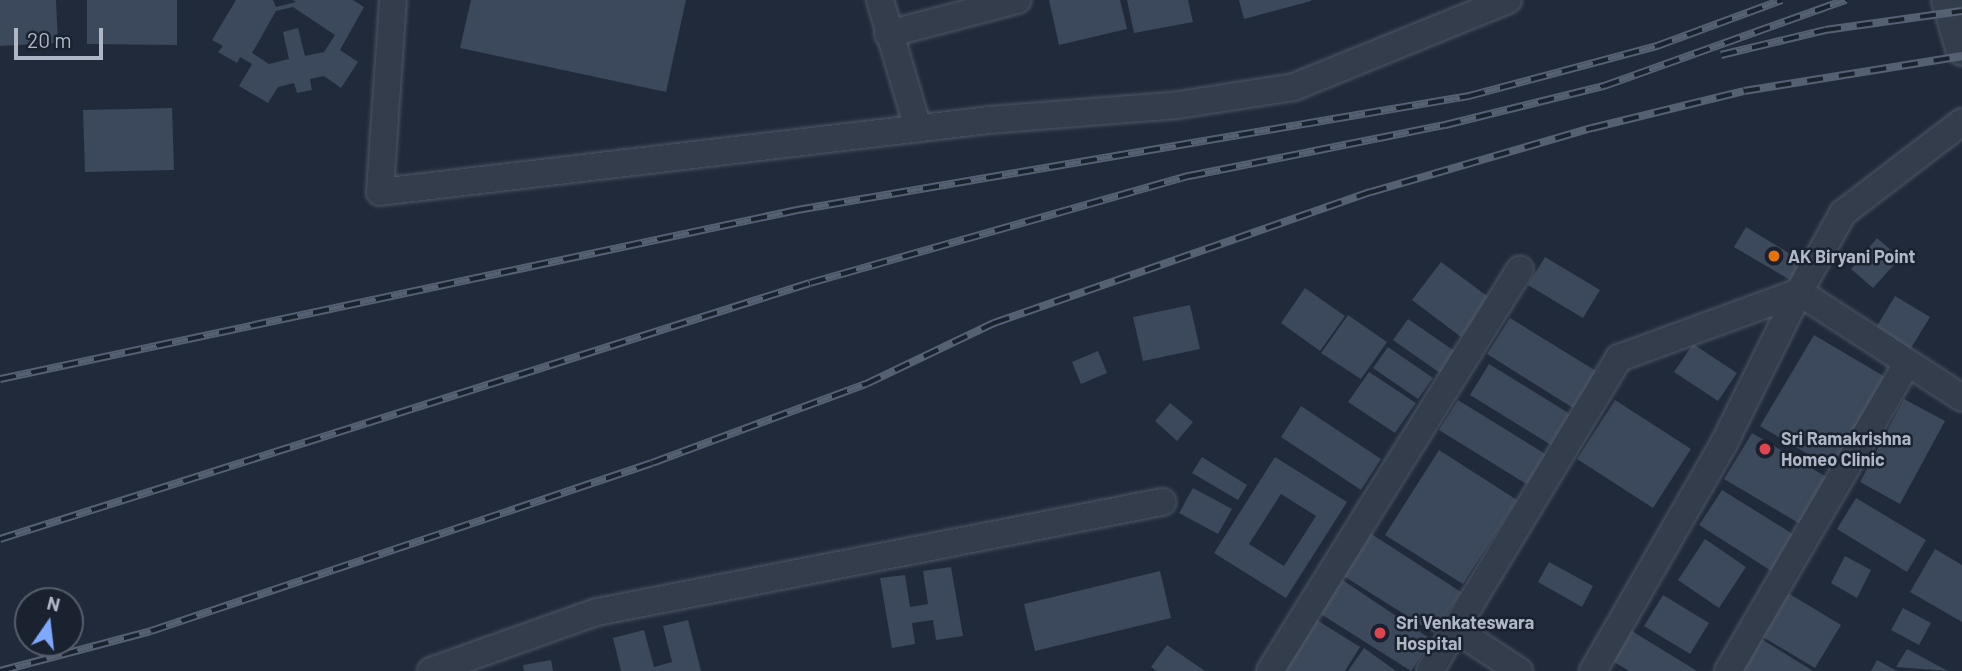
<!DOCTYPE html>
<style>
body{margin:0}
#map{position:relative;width:1962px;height:671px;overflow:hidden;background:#202a3b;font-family:Barlow,sans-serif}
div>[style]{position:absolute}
.building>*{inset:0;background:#3c485b}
.roads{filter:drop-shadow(0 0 2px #4f5766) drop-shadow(0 0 2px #4f5766)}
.minor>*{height:26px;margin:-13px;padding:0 13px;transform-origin:13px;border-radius:13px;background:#343d4b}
.tertiary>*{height:33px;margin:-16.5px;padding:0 16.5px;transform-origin:16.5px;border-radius:16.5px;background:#343d4b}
.rail>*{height:8px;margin-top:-4px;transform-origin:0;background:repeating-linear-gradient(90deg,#1a2230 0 16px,#566073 0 32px);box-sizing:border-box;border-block:2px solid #566073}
.dots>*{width:19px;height:19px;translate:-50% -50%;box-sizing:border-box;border:4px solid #1a2230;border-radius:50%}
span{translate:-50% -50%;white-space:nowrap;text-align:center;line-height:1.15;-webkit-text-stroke:5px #1a2230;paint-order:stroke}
.poi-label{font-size:18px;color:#afb7c7;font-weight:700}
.left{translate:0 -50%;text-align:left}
.north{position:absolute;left:14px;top:587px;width:70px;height:70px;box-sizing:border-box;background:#1a2230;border:2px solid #565e6c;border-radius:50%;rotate:14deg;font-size:19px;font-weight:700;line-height:28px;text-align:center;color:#afb7c7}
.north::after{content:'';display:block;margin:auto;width:24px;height:32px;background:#7ea9fe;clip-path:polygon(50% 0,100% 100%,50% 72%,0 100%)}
.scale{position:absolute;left:14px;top:28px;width:89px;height:32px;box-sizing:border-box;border:4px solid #afb7c7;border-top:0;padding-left:9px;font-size:21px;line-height:24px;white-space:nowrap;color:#afb7c7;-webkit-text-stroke:5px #1a2230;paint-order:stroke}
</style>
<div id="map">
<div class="building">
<div style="clip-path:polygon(0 0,56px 0,58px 43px,0 46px)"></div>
<div style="clip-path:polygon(87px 0,177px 0,177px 45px,87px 44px)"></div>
<div style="clip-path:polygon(evenodd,236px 0,273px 0,276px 7px,296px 2px,293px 0,353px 0,364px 7px,340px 50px,358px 62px,341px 88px,324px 76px,310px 79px,312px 90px,297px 93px,294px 83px,278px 87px,268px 103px,239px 86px,252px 64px,240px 57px,237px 63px,218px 52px,223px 46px,212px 40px,236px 0,293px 7px,335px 35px,324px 52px,305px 56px,298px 28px,283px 32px,289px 59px,269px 64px,252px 53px,276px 11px,293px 7px)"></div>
<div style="clip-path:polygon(471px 0,686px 0,666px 92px,460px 48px)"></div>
<div style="clip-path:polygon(1049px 0,1120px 0,1127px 29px,1059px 45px)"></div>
<div style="clip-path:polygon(1127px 0,1188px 0,1193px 22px,1134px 33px)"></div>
<div style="clip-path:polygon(1239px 0,1311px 0,1311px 1px,1244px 19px)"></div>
<div style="clip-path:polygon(172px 108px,174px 170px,85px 172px,83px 110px)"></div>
<div style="clip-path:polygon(1746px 227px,1802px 261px,1790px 280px,1734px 247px)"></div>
<div style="clip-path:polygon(1877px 238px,1900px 258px,1873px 288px,1851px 269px)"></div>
<div style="clip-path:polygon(1545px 257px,1600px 290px,1583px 318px,1528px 285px)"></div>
<div style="clip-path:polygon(1441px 262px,1490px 298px,1461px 337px,1412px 300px)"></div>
<div style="clip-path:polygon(1305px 288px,1345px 316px,1320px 351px,1281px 323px)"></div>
<div style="clip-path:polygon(1895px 296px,1930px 317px,1908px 353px,1874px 331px)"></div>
<div style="clip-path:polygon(1190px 305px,1200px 349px,1143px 361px,1133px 317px)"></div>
<div style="clip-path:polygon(1348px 315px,1387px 342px,1361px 379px,1321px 353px)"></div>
<div style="clip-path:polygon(1510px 318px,1596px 371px,1573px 408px,1487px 354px)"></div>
<div style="clip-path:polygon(1408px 319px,1456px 352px,1440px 373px,1393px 340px)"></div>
<div style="clip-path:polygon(1814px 335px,1892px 381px,1838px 472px,1760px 426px)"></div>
<div style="clip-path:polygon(1693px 344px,1737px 373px,1718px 401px,1674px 372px)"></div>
<div style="clip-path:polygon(1388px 347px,1433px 378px,1418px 399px,1373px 368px)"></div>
<div style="clip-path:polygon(1098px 351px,1107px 373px,1081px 384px,1072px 362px)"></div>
<div style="clip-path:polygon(1489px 364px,1570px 414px,1551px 445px,1470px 395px)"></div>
<div style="clip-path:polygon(1369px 372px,1416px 403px,1395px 433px,1348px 402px)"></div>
<div style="clip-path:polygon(1904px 399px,1945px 421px,1900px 504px,1860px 482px)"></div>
<div style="clip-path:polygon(1458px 400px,1547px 455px,1528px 485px,1439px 430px)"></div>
<div style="clip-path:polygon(1615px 400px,1691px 449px,1653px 508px,1577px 459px)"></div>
<div style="clip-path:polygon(1170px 403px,1193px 422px,1177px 441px,1155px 421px)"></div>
<div style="clip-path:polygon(1301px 406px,1381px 459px,1361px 490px,1281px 437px)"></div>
<div style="clip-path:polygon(1752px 433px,1835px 482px,1807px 528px,1724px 479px)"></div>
<div style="clip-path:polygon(1439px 450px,1517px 500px,1463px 584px,1385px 535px)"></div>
<div style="clip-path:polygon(1202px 457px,1247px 485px,1238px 500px,1192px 473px)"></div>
<div style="clip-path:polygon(evenodd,1275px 457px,1347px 502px,1286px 598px,1214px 553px,1275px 457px,1281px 494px,1316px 516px,1284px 566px,1249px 544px,1281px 494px)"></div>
<div style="clip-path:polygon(1193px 488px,1232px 509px,1218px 534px,1179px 513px)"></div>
<div style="clip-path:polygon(1722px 490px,1796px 536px,1773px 572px,1699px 525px)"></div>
<div style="clip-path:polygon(1856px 498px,1926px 540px,1907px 572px,1837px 529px)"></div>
<div style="clip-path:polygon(1370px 533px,1461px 592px,1434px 633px,1342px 575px)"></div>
<div style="clip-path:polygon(1705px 539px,1746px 567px,1719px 608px,1678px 580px)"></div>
<div style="clip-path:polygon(1935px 549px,1962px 565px,1962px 622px,1910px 592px)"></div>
<div style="clip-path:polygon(1845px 556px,1871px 570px,1857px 598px,1831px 583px)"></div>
<div style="clip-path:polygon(1549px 562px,1593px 586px,1582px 607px,1538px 582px)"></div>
<div style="clip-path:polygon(951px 567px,963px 636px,936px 640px,933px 620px,912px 623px,915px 644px,892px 648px,880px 578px,905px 575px,910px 607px,928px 604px,923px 571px)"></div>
<div style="clip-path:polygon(1160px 571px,1171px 618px,1035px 651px,1024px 604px)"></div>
<div style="clip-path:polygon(1338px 577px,1432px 640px,1411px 671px,1316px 611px)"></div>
<div style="clip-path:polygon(1788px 593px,1841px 625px,1815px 668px,1761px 636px)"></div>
<div style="clip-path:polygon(1663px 595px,1709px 623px,1690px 654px,1644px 626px)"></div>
<div style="clip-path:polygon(1903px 608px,1931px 623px,1919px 645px,1891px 630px)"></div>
<div style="clip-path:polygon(1312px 617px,1360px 647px,1345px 671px,1278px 671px)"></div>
<div style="clip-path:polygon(688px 620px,701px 671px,621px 671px,613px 638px,644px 630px,654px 667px,672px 662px,663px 626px)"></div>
<div style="clip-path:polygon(1627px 628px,1697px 671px,1629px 671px,1608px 658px)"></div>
<div style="clip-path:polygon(1758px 637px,1813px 671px,1737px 671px)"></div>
<div style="clip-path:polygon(1167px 645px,1205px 671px,1157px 671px,1151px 667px)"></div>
<div style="clip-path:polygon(1364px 648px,1396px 671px,1348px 671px)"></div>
<div style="clip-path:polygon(1907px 649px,1948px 671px,1896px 667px)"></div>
<div style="clip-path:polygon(551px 660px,553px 671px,524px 671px,523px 665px)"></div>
<div style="clip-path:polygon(1877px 660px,1897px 671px,1871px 671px)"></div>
</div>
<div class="roads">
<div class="minor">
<div style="left:393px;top:0;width:192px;rotate:93.9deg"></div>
<div style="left:380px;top:192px;width:613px;rotate:-6.74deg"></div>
<div style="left:989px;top:120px;width:190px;rotate:-4.5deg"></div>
<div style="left:1178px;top:105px;width:117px;rotate:-8.8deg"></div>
<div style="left:1294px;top:87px;width:231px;rotate:-22.1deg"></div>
<div style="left:880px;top:0;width:134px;rotate:73.5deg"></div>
<div style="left:888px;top:34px;width:134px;rotate:-14.7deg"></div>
<div style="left:1962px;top:122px;width:150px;rotate:142.6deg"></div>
<div style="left:1843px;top:213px;width:90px;rotate:119.1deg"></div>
<div style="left:1799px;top:292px;width:194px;rotate:33deg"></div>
<div style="left:1455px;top:629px;width:77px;rotate:33.3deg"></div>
<div style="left:431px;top:671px;width:176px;rotate:-19.6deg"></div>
<div style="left:597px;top:612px;width:576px;rotate:-11.02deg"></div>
<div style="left:1270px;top:671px;width:473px;rotate:-58.1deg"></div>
<div style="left:1430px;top:671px;width:366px;rotate:-58.9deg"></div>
<div style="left:1619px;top:358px;width:192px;rotate:-20.1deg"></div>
<div style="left:1799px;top:292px;width:171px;rotate:116.4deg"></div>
<div style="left:1723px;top:445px;width:261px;rotate:119.9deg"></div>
<div style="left:1728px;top:671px;width:355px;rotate:-59.8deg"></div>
</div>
<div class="tertiary">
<div style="left:1948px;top:0;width:50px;rotate:73.7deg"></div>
</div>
</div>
<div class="rail">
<div style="left:1721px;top:55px;width:107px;rotate:-13.5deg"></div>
<div style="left:1825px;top:30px;width:138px;rotate:-7.9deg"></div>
<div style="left:0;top:379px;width:815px;rotate:-11.97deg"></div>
<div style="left:797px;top:210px;width:682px;rotate:-9.63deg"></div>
<div style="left:1469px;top:96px;width:195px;rotate:-14.9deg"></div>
<div style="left:1657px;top:46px;width:133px;rotate:-20.2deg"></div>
<div style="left:0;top:539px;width:849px;rotate:-17.54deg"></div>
<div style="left:810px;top:283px;width:394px;rotate:-15.8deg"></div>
<div style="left:1189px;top:176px;width:261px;rotate:-11.3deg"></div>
<div style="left:1445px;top:125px;width:164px;rotate:-13.8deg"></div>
<div style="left:1604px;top:86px;width:257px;rotate:-19.6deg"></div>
<div style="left:0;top:671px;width:156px;rotate:-14.8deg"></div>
<div style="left:151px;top:631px;width:528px;rotate:-18.54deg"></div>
<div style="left:652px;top:463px;width:228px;rotate:-20.3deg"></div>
<div style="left:866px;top:384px;width:142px;rotate:-25.5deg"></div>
<div style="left:994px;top:323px;width:399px;rotate:-19.2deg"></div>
<div style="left:1371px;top:192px;width:230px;rotate:-16.2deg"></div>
<div style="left:1592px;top:128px;width:156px;rotate:-13.7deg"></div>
<div style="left:1744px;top:91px;width:221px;rotate:-9.1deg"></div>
</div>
<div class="dots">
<div style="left:1774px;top:256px;background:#e8710a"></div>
<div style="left:1765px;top:449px;background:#e0444e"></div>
<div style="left:1380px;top:633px;background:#e0444e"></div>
</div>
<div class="poi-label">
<span class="left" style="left:1788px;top:256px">AK Biryani Point</span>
<span class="left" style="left:1781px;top:449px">Sri Ramakrishna<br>Homeo Clinic</span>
<span class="left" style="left:1396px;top:633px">Sri Venkateswara<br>Hospital</span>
</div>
<div class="north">N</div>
<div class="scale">20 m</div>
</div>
